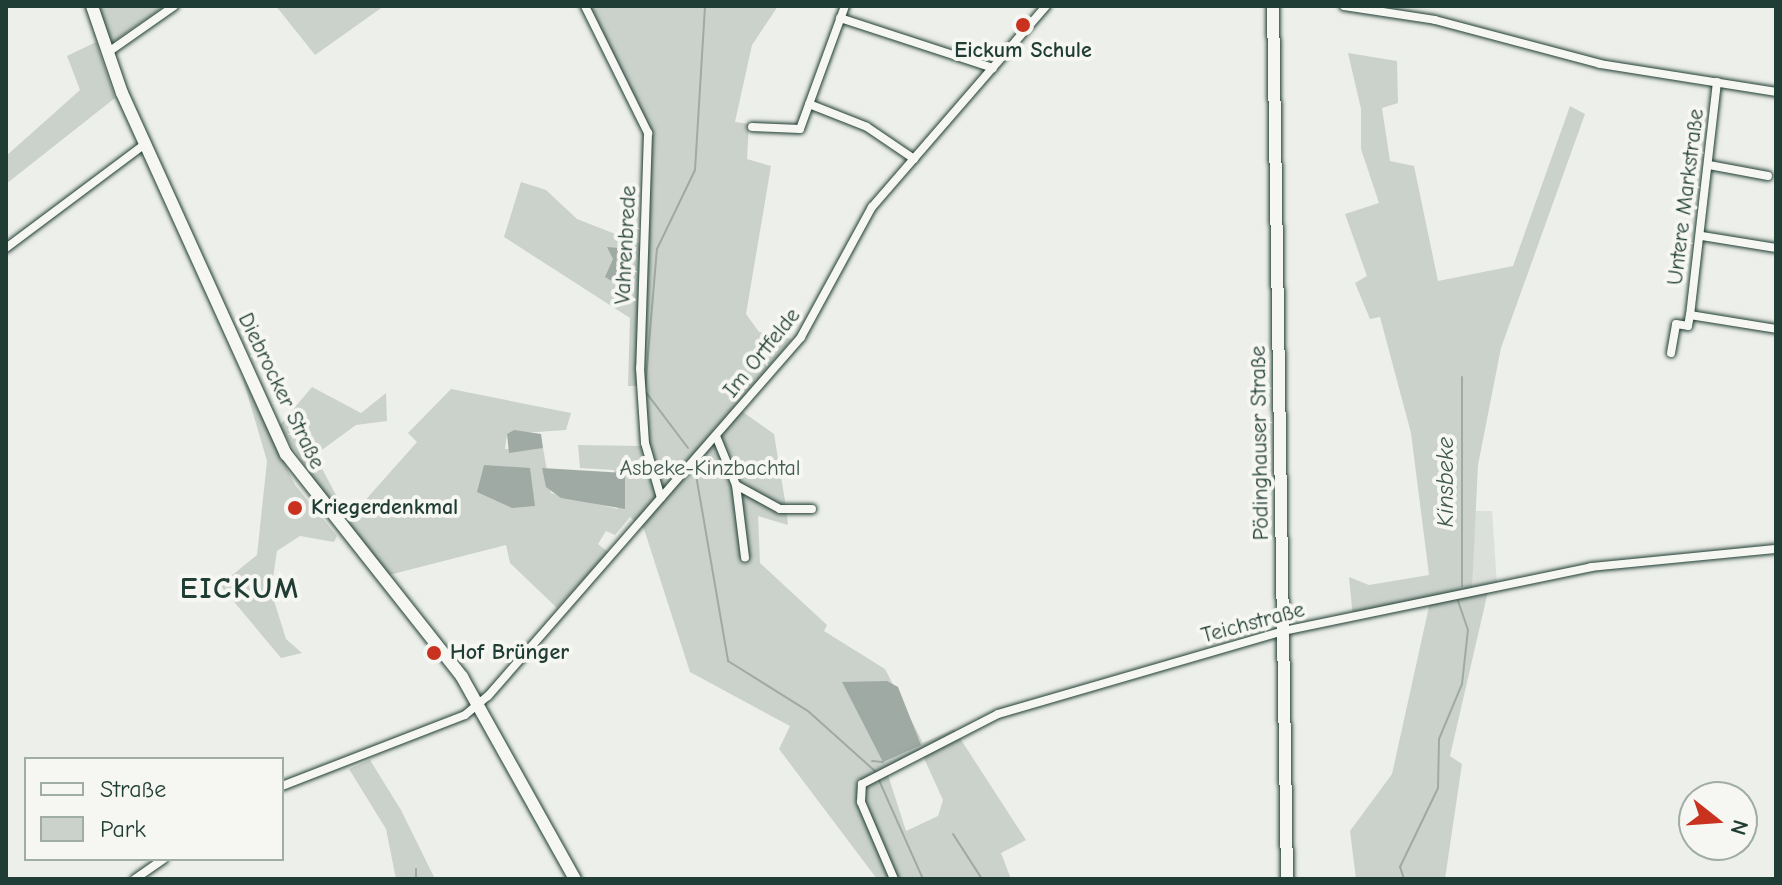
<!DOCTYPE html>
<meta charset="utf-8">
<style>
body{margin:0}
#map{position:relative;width:1782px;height:885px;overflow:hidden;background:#edefea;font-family:"Comic Neue",sans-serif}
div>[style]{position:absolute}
.built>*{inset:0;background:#dce0db}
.green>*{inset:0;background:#cbd2cc}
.water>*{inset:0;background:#9faaa4}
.stream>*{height:2px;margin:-1px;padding:0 1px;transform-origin:1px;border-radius:1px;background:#9faaa4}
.roads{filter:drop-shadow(0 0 2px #1f3d34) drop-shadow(0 0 2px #1f3d34)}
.street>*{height:8px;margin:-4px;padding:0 4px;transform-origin:4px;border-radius:4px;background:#f6f6f2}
.secondary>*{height:12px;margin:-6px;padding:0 6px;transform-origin:6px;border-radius:6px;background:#f6f6f2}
.dots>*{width:22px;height:22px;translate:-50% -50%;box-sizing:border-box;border:4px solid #f6f6f2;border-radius:50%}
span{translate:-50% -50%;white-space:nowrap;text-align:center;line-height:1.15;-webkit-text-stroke:8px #f6f6f2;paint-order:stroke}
.poi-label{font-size:22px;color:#1f3d34;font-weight:700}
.left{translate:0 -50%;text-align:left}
.street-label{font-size:22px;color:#1f3d34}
.park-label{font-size:22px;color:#415b52}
.water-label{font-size:24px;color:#3f5850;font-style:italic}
.district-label{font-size:30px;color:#1f3d34;font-weight:700;letter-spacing:2px}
.frame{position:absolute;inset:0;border:8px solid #1f3d34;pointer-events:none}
.legend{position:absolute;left:24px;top:757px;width:260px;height:104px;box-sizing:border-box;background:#f6f6f2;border:2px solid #a0aca6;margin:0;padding:10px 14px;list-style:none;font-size:24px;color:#1f3d34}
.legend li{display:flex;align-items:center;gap:16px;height:40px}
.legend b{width:40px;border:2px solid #a0aca6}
.north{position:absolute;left:1678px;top:781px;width:80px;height:80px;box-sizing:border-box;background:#f6f6f2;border:2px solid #a0aca6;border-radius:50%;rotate:107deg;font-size:22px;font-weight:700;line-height:32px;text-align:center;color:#1f3d34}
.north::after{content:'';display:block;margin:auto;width:28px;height:36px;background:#c8321e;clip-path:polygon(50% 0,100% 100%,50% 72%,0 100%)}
</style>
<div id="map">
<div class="built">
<div style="clip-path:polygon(1474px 511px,1492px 511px,1497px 585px,1472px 590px)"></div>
</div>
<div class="green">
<div style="clip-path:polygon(98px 6px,165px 6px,110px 44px)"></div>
<div style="clip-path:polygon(276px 6px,384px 6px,315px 55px)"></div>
<div style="clip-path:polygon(evenodd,587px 6px,778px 6px,752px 45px,735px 122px,749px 124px,747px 159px,771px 166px,746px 314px,759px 332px,792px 339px,736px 407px,774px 434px,786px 507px,788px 525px,758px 516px,760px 563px,827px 625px,824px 631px,885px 669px,923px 743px,954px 729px,1026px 840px,1001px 853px,1011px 879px,877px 879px,779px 749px,790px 726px,690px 672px,644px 529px,630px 517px,615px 535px,606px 531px,598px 544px,608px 552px,557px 608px,510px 563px,506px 545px,389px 575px,345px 523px,417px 442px,408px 433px,451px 389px,571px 413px,566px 430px,507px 434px,505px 449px,543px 448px,551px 493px,618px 509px,614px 470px,580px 468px,578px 445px,641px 446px,638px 386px,628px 386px,630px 318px,504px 237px,521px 182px,546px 190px,577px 219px,641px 244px,643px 127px,587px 6px,923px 756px,943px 800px,938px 816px,906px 831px,887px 772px,923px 756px)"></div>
<div style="clip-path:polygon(96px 42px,115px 98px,6px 184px,6px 156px,80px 90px,67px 56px)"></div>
<div style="clip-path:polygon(1348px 53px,1397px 61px,1398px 103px,1382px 108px,1390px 161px,1414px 166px,1438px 281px,1513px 266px,1570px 106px,1585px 114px,1501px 348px,1478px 465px,1472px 590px,1489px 587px,1450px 756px,1462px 764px,1445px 879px,1356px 879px,1350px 831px,1392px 774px,1430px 602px,1353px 618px,1349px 577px,1369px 585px,1429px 575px,1411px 433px,1380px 317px,1370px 319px,1355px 283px,1367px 276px,1345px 214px,1379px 203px,1361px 149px,1361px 109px)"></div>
<div style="clip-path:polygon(242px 376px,295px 485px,337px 536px,334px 542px,300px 536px,277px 551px,271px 591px,286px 639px,302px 653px,281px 658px,220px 585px,257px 555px,267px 461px)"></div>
<div style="clip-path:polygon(312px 387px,361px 413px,386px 393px,387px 421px,356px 425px,315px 455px,338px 499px,330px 505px,279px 426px)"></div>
<div style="clip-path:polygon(370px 760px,401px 810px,435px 879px,396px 879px,386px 829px,349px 769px)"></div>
</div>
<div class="water">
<div style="clip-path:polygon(607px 247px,629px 249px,620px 286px,605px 277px,613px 259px)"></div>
<div style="clip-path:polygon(514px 430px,541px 434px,543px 448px,509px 453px,507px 434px)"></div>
<div style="clip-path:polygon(484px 465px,530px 468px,535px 506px,512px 508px,477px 492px)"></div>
<div style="clip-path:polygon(542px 468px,625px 473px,625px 509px,561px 498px,546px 487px)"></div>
<div style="clip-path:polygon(887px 681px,898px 687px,921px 745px,883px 762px,842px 682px)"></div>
</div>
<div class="stream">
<div style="left:1462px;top:377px;width:209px;rotate:90deg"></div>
<div style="left:688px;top:448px;width:71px;rotate:-127deg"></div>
<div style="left:645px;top:391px;width:143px;rotate:-85.2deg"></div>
<div style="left:657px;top:249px;width:88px;rotate:-64.3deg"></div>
<div style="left:695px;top:170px;width:164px;rotate:-86.5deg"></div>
<div style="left:696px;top:475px;width:189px;rotate:80.2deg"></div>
<div style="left:728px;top:661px;width:94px;rotate:32deg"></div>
<div style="left:808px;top:711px;width:91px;rotate:41.9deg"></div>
<div style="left:872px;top:761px;width:11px;rotate:5deg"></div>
<div style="left:878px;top:778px;width:111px;rotate:66deg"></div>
<div style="left:953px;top:834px;width:54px;rotate:57.2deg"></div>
<div style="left:416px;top:869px;width:10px;rotate:90deg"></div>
<div style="left:1404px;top:879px;width:13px;rotate:-108deg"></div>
<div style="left:1400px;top:867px;width:88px;rotate:-64.3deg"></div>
<div style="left:1438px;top:788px;width:49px;rotate:-88.8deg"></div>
<div style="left:1439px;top:739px;width:60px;rotate:-67.3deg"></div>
<div style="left:1462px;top:684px;width:54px;rotate:-83.7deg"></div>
<div style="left:1468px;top:630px;width:31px;rotate:-109deg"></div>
</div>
<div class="roads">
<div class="street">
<div style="left:585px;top:6px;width:142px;rotate:63.6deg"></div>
<div style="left:648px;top:133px;width:235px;rotate:91.9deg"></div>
<div style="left:640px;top:368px;width:75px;rotate:86.2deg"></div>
<div style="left:645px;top:443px;width:57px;rotate:73.8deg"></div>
<div style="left:1344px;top:6px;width:92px;rotate:8.7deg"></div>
<div style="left:1435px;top:20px;width:171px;rotate:14.9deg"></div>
<div style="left:1600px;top:64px;width:178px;rotate:9deg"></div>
<div style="left:840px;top:18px;width:161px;rotate:18.1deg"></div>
<div style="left:107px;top:53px;width:82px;rotate:-35deg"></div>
<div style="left:1717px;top:82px;width:235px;rotate:96.6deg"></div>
<div style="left:1690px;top:315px;width:87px;rotate:9.2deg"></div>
<div style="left:809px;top:104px;width:62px;rotate:21.6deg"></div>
<div style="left:867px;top:127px;width:57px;rotate:34.2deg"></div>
<div style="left:752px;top:127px;width:48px;rotate:2.4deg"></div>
<div style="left:800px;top:129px;width:131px;rotate:-69.9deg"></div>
<div style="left:1709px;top:165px;width:60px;rotate:10.6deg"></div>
<div style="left:1702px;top:236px;width:75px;rotate:9.2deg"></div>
<div style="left:6px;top:248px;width:174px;rotate:-36.8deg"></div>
<div style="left:1671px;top:353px;width:29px;rotate:-80deg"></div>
<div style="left:1676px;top:324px;width:12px;rotate:9deg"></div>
<div style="left:1688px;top:326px;width:11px;rotate:-80deg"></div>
<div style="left:716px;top:436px;width:53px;rotate:67.8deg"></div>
<div style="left:736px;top:485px;width:73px;rotate:82.9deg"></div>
<div style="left:736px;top:485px;width:50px;rotate:28.6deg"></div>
<div style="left:780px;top:509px;width:32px"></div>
<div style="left:282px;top:786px;width:196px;rotate:-21.2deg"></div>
<div style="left:465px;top:715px;width:30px;rotate:-40deg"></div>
<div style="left:488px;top:696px;width:476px;rotate:-48.9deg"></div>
<div style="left:801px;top:337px;width:148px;rotate:-61.4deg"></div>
<div style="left:872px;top:207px;width:266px;rotate:-49.1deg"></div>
<div style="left:135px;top:879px;width:35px;rotate:-35deg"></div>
<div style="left:894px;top:879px;width:84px;rotate:-113.2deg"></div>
<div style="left:861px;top:802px;width:18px;rotate:-87deg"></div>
<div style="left:862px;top:784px;width:153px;rotate:-27.2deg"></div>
<div style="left:998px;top:714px;width:297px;rotate:-16.2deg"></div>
<div style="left:1283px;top:631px;width:315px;rotate:-11.7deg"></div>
<div style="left:1591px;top:567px;width:186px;rotate:-5.6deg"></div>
</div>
<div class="secondary">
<div style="left:92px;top:6px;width:92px;rotate:71deg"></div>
<div style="left:122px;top:93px;width:397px;rotate:65.6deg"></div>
<div style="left:286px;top:454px;width:284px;rotate:51.7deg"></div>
<div style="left:462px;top:677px;width:231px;rotate:60.8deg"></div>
<div style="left:1273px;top:6px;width:873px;rotate:89.08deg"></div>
</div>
</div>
<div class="dots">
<div style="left:1023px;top:25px;background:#c8321e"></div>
<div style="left:295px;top:508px;background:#c8321e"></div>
<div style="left:434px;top:653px;background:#c8321e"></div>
</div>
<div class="poi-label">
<span style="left:1023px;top:51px">Eickum Schule</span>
<span class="left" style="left:311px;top:508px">Kriegerdenkmal</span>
<span class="left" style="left:450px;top:653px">Hof Brünger</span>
</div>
<div class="street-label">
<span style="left:1686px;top:197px;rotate:-83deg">Untere Markstraße</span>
<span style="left:626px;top:245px;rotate:-87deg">Vahrenbrede</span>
<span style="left:762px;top:353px;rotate:-51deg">Im Ortfelde</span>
<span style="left:281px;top:391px;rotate:64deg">Diebrocker Straße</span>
<span style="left:1260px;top:443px;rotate:-91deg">Pödinghauser Straße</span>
<span style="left:1253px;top:623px;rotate:-15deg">Teichstraße</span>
</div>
<div class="park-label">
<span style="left:710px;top:469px">Asbeke-Kinzbachtal</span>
</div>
<div class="water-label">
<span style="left:1446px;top:482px;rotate:-90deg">Kinsbeke</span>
</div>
<div class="district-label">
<span style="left:240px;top:589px">EICKUM</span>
</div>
<div class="frame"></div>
<ul class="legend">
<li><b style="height:10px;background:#f6f6f2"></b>Straße</li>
<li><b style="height:22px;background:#cbd2cc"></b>Park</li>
</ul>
<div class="north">N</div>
</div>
